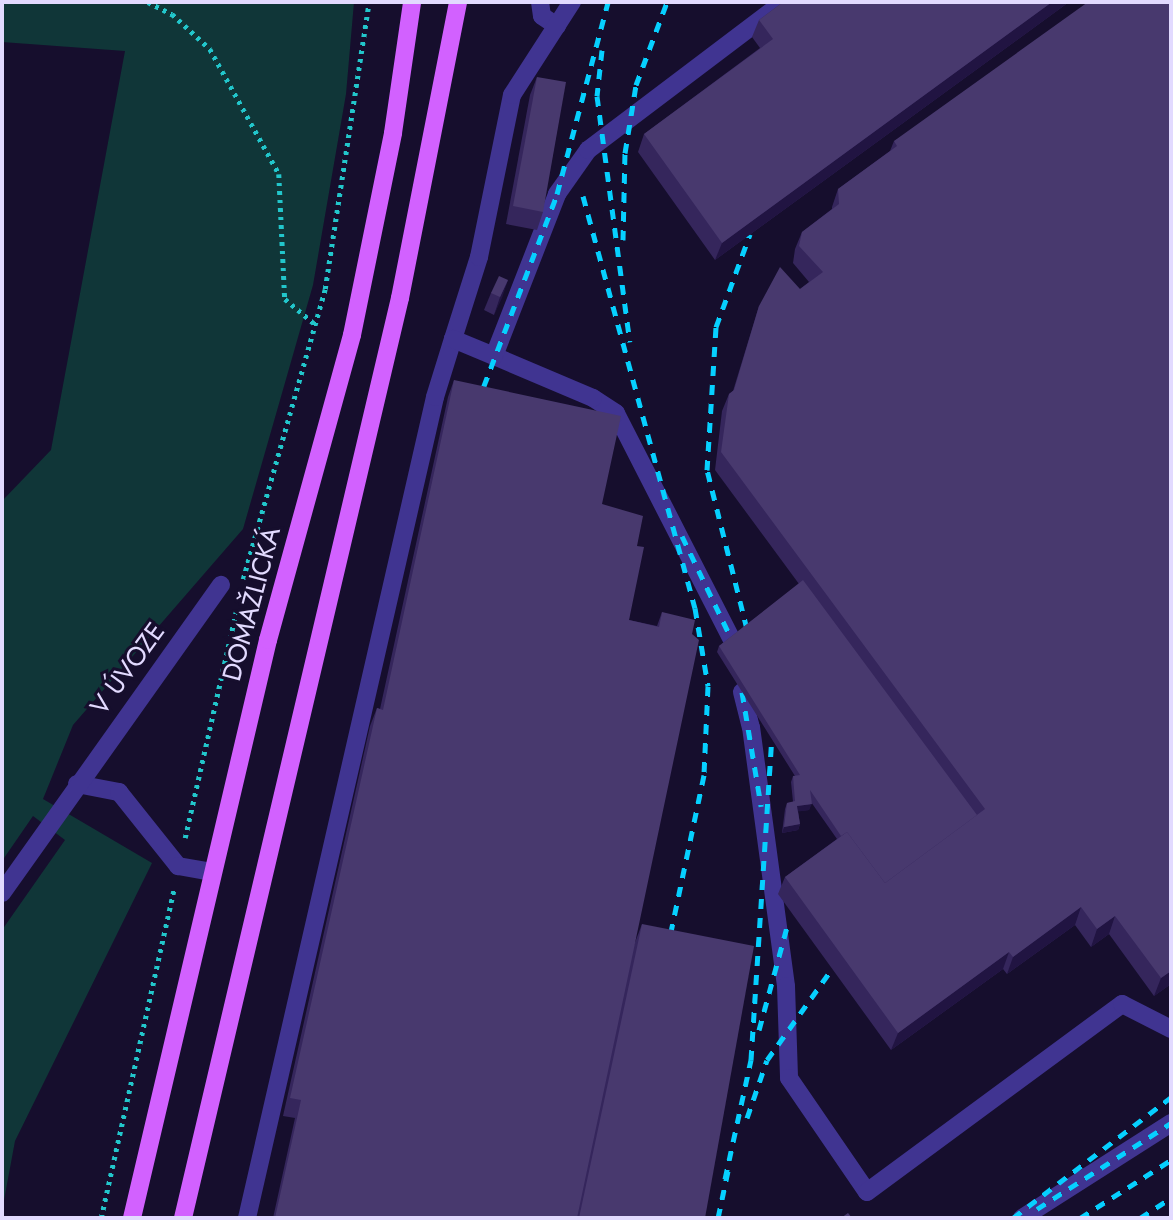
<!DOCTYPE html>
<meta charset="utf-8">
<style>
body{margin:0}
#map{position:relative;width:1173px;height:1220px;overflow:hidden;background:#160e2d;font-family:Jost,sans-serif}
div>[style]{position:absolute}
.green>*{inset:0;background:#103638}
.path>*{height:4.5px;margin-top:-2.25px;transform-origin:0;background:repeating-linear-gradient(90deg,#22c6cb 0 3.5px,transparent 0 8.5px)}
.minor>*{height:18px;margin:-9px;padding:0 9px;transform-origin:9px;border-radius:9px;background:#403491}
.major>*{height:18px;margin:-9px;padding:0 9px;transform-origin:9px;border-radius:9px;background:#d261ff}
.rail>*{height:5px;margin-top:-2.5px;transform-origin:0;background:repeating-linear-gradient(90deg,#06d0ff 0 10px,transparent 0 19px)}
.wall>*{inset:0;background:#35265c}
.shaded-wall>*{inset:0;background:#211442}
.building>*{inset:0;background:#48396e}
span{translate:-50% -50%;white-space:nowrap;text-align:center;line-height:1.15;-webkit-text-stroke:6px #160e2d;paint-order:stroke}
.street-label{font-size:26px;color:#e2daff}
.frame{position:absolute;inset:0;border:4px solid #e2daff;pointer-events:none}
</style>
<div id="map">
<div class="green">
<div style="clip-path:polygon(2px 2px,354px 2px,346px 94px,313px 285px,243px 529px,73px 725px,43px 799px,152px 863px,15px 1141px,2px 1211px,2px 930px,65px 840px,33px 816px,2px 861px,2px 501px,51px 450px,125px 51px,2px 42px)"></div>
</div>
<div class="path">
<div style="left:148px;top:2px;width:27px;rotate:27deg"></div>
<div style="left:172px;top:14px;width:52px;rotate:42.6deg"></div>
<div style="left:210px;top:49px;width:143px;rotate:61.1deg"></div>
<div style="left:279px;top:174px;width:125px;rotate:87.3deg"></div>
<div style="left:285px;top:299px;width:38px;rotate:40deg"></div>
<div style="left:243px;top:579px;width:301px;rotate:-74.2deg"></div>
<div style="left:325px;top:289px;width:290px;rotate:-81.3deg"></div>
<div style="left:185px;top:838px;width:236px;rotate:-77.3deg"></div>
<div style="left:101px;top:1218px;width:338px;rotate:-77.5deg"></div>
</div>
<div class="minor">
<div style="left:540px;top:2px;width:14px;rotate:82deg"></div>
<div style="left:542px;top:16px;width:18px;rotate:34deg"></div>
<div style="left:453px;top:339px;width:86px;rotate:-72.4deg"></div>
<div style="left:479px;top:257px;width:165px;rotate:-78.5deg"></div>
<div style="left:512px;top:95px;width:111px;rotate:-57.2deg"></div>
<div style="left:732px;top:640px;width:255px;rotate:-117.1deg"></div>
<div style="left:616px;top:413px;width:27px;rotate:-147deg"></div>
<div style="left:593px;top:398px;width:108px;rotate:-157deg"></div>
<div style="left:494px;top:356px;width:174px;rotate:-68.7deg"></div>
<div style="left:557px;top:194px;width:54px;rotate:-54.8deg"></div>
<div style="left:588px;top:150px;width:246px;rotate:-37.1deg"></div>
<div style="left:742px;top:692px;width:36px;rotate:76deg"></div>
<div style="left:751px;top:727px;width:261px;rotate:82.3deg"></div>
<div style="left:786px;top:986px;width:92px;rotate:88.1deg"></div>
<div style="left:789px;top:1078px;width:138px;rotate:55.6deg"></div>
<div style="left:867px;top:1192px;width:317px;rotate:-36.4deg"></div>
<div style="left:1122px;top:1004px;width:55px;rotate:27deg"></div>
<div style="left:77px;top:784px;width:43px;rotate:10.8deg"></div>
<div style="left:119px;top:792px;width:95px;rotate:51.4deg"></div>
<div style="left:178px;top:866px;width:34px;rotate:10deg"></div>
<div style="left:2px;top:893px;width:378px;rotate:-54.6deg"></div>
<div style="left:247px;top:1218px;width:842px;rotate:-77.1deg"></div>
<div style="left:435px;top:397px;width:61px;rotate:-72.8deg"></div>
<div style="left:453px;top:339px;width:44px;rotate:22.5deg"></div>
<div style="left:1022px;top:1218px;width:177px;rotate:-32.5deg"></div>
</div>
<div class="major">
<div style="left:132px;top:1218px;width:594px;rotate:-76.76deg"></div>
<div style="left:268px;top:640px;width:316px;rotate:-74.6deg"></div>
<div style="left:352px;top:335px;width:206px;rotate:-78.5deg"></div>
<div style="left:393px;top:133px;width:132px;rotate:-81.7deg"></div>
<div style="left:183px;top:1218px;width:945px;rotate:-76.73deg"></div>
<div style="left:400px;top:298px;width:302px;rotate:-78.9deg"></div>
</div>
<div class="rail">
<div style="left:602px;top:50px;width:46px;rotate:96.2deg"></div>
<div style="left:597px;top:96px;width:248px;rotate:82.4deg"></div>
<div style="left:583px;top:196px;width:427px;rotate:74.8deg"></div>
<div style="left:695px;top:608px;width:79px;rotate:80.5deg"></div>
<div style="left:708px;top:686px;width:89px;rotate:92.6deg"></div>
<div style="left:704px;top:775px;width:179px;rotate:101.9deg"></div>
<div style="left:623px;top:240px;width:87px;rotate:-88.7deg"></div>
<div style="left:625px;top:153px;width:69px;rotate:-80.8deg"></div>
<div style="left:636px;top:85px;width:89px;rotate:-69.5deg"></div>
<div style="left:477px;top:404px;width:225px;rotate:-69.1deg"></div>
<div style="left:557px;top:194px;width:199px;rotate:-75.1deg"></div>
<div style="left:682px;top:536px;width:115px;rotate:64.3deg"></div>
<div style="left:747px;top:629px;width:164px;rotate:-104.1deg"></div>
<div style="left:707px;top:470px;width:143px;rotate:-86.4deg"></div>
<div style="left:716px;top:327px;width:99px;rotate:-69.9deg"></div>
<div style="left:742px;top:692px;width:116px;rotate:80.5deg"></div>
<div style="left:759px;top:1030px;width:107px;rotate:-74.8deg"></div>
<div style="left:747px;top:1118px;width:61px;rotate:-71deg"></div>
<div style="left:767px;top:1060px;width:112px;rotate:-54.5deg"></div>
<div style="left:725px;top:1179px;width:122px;rotate:-77.7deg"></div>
<div style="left:751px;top:1060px;width:322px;rotate:-86.3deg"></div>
<div style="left:1037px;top:1209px;width:159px;rotate:-32.7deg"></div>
<div style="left:718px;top:1218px;width:48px;rotate:-78deg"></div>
<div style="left:1013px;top:1218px;width:199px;rotate:-37.4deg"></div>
<div style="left:1080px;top:1218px;width:108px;rotate:-32.5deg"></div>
<div style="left:1140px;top:1218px;width:37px;rotate:-33deg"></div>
</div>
<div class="wall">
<div style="clip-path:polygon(783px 2px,1069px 2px,715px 260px,638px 152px,644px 134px,760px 48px,752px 37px,759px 20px)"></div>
<div style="clip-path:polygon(1171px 2px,1171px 984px,1154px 996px,1109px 934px,1091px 947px,1075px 925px,1007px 974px,1003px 969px,891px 1050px,778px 894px,785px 877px,837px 839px,811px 802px,809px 810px,798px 811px,800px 824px,798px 830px,782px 833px,785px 809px,787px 803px,793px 802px,791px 782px,793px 776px,795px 776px,717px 652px,719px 646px,799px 584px,715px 470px,722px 411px,729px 394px,733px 391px,759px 306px,800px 289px,809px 282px,793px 263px,795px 249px,802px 232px,832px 209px,832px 207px,838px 189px,890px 151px,894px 141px)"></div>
<div style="clip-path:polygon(537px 77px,543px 212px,537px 230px,506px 224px,530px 95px)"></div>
<div style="clip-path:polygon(508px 280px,494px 315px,484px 310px,491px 293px)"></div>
<div style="clip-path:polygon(454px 380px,602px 504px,637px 546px,629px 620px,657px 626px,662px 612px,634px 945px,642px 924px,705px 1218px,273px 1218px,295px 1118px,283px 1116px,370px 726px,377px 708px,380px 709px,448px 397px)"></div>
</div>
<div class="shaded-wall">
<div style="clip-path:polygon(1052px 2px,1069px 2px,715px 260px,722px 243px)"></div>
<div style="clip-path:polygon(508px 280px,502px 298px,494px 315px,500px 297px)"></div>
<div style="clip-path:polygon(812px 804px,809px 810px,795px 812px,797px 806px)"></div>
<div style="clip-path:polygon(800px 824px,798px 830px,782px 833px,784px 827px)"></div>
<div style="clip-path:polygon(1081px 907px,1075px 925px,1007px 974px,1013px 957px)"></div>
<div style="clip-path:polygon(1115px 916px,1109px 934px,1091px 947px,1097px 929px)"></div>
<div style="clip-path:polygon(1009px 952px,1003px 969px,891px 1050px,898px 1033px)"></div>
<div style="clip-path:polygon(1171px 971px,1171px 984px,1154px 996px,1161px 978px)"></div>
</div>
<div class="building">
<div style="clip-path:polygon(783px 2px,1052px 2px,722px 243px,644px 134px,773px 39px,759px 20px)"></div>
<div style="clip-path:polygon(1088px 2px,1171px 2px,1171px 971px,1161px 978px,1115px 916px,1097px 929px,1081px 907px,1013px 957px,1009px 952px,898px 1033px,785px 877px,847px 832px,885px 883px,985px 809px,721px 452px,729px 394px,734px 390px,759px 306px,780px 267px,800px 289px,823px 272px,799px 246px,802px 232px,839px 204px,838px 189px,897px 146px,894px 141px)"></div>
<div style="clip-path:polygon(537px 77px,566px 82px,543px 212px,513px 206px)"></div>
<div style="clip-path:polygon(499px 276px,508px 280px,500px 297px,491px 293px)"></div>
<div style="clip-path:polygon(454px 380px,621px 416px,602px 504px,643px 516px,637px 546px,644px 547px,629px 620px,659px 627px,662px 612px,695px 620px,692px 634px,699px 640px,577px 1218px,275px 1218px,301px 1100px,290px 1098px,377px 708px,383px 710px)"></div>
<div style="clip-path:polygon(803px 580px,977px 815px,885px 883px,847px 832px,841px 836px,810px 790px,812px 804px,797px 806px,800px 824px,784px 827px,787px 803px,795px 801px,793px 776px,800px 775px,719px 646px)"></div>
<div style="clip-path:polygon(642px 924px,754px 946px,705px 1218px,579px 1218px)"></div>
<div style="clip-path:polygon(848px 1213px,852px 1218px,841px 1218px)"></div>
</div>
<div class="street-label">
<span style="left:252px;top:604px;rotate:-75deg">DOMAŽLICKÁ</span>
<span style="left:128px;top:669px;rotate:-54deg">V ÚVOZE</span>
</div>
<div class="frame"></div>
</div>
